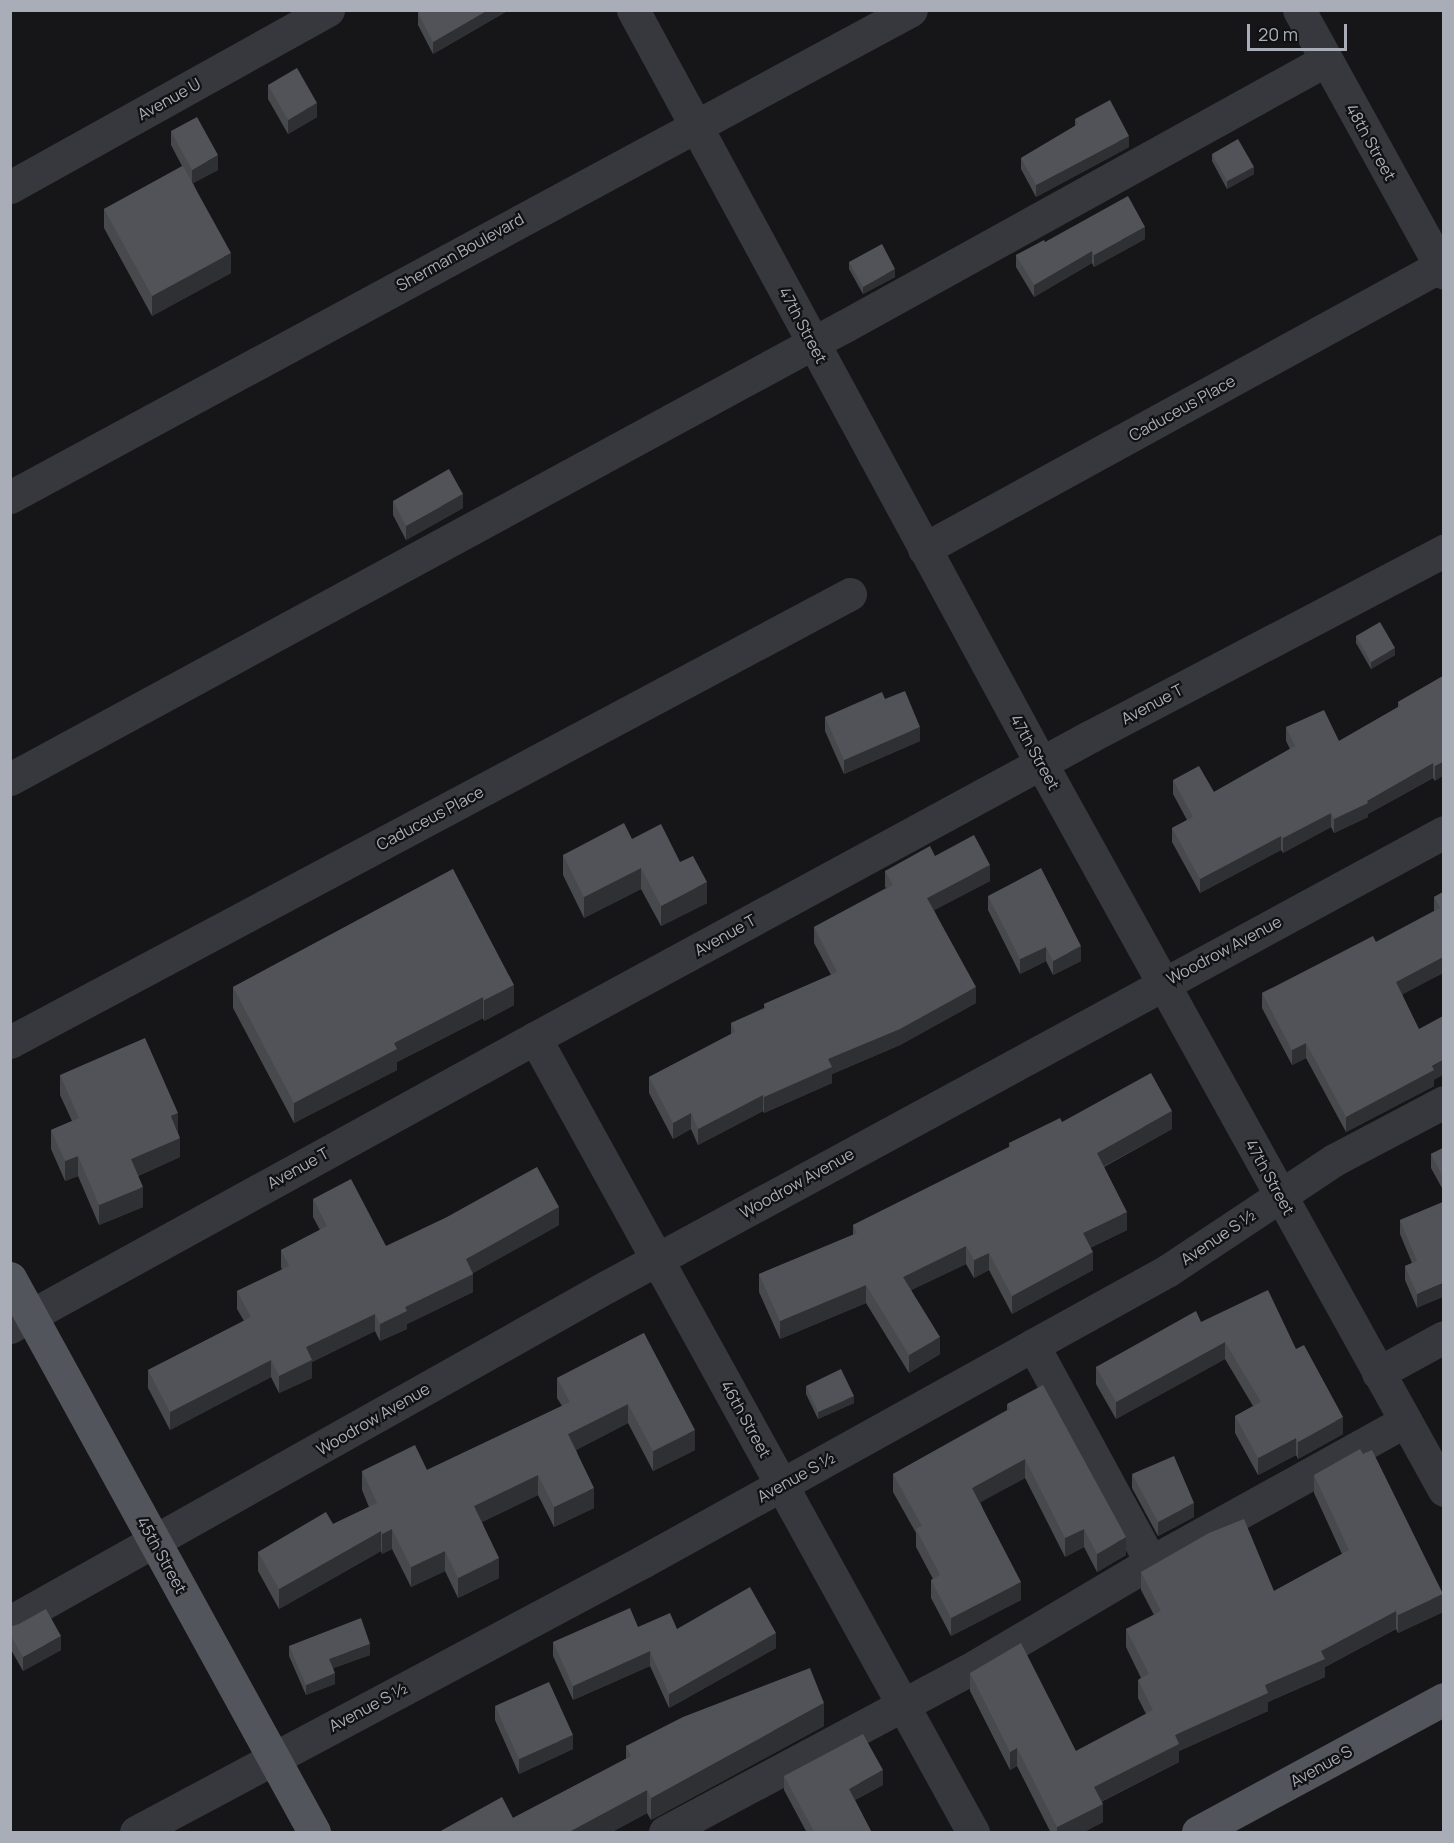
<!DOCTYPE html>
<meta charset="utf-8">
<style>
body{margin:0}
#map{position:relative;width:1454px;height:1843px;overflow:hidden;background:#161618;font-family:Manrope,sans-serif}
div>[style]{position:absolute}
.minor>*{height:33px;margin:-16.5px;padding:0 16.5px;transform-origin:16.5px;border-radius:16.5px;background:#37383d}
.major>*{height:33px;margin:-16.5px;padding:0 16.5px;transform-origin:16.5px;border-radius:16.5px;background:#53555c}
.wall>*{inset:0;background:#47494d}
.shaded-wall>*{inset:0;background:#2f3033}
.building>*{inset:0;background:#525359}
span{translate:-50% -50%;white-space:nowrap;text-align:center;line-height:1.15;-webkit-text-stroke:4.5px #111113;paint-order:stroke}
.street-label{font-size:16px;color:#a8adb8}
.frame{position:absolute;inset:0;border:12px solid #a8adb8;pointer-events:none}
.scale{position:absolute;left:1247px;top:24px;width:100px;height:27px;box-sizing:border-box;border:3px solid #a8adb8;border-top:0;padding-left:8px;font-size:18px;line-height:21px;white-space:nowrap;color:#a8adb8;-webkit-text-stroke:4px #111113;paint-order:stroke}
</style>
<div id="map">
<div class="minor">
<div style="left:633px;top:10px;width:856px;rotate:61.55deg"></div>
<div style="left:1041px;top:763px;width:831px;rotate:61deg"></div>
<div style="left:1299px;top:10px;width:300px;rotate:61.1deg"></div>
<div style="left:10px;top:187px;width:364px;rotate:-29.1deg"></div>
<div style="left:10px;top:497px;width:1024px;rotate:-28.39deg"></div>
<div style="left:924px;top:549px;width:593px;rotate:-28.73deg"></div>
<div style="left:10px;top:779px;width:948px;rotate:-28.49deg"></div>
<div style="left:843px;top:327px;width:552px;rotate:-28.93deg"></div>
<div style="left:535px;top:1038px;width:907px;rotate:61.12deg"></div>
<div style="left:10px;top:1042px;width:952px;rotate:-28.07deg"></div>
<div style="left:10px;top:1327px;width:599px;rotate:-28.83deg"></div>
<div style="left:535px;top:1038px;width:633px;rotate:-28.51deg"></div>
<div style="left:1091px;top:736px;width:399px;rotate:-27.7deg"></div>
<div style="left:1033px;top:1345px;width:247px;rotate:61.5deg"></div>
<div style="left:1378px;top:1373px;width:75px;rotate:-28.6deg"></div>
<div style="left:10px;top:1622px;width:686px;rotate:-29.33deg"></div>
<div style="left:608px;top:1286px;width:951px;rotate:-28.5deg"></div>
<div style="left:136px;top:1832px;width:574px;rotate:-28.08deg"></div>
<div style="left:642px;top:1562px;width:600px;rotate:-29deg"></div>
<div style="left:1167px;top:1271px;width:201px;rotate:-33.6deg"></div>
<div style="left:1334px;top:1160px;width:124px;rotate:-27.8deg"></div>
<div style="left:665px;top:1832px;width:342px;rotate:-28.1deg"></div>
<div style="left:967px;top:1671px;width:214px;rotate:-30.6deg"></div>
<div style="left:1151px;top:1562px;width:291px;rotate:-29deg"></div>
</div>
<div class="major">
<div style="left:10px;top:1278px;width:632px;rotate:61.24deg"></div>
<div style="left:1198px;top:1832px;width:280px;rotate:-28.4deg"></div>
</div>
<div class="wall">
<div style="clip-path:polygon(421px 10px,509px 10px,433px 54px,418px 25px,418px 13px)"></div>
<div style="clip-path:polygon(268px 85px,317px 117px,288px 134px,268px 99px)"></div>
<div style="clip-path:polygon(1075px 119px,1129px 147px,1036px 197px,1021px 169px,1021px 158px,1075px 126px)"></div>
<div style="clip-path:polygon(171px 131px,218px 170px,193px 183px,231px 273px,152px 316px,104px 228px,104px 209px,182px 166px,171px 145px)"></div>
<div style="clip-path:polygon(1212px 154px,1254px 174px,1227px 189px,1212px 161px)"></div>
<div style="clip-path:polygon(1145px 239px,1094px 267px,1092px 263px,1034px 297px,1016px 267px,1016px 255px,1045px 242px)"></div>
<div style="clip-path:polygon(849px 262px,895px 277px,863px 294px,849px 269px)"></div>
<div style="clip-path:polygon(393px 501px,463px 508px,406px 540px,393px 515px)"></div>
<div style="clip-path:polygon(1356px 636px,1395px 655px,1371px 669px,1356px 643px)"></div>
<div style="clip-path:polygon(1443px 676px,1435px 781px,1433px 778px,1368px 814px,1368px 817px,1334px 833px,1331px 827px,1283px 853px,1281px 850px,1200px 893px,1172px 842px,1172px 828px,1187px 820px,1173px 794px,1173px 780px,1214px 792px,1290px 749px,1286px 741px,1286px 727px,1339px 741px,1398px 707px,1398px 702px)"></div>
<div style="clip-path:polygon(885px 699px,920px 741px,844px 774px,825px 731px,825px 717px)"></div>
<div style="clip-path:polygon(632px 839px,680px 862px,707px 903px,661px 926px,641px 889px,584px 918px,563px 875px,563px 855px)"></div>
<div style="clip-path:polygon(935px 856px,990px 881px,934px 910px,976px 1003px,900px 1045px,832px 1074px,832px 1083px,764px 1113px,763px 1111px,698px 1145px,691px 1129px,673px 1139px,649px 1093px,649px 1077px,731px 1034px,731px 1023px,764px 1008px,764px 1004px,831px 975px,814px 943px,814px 927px,886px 888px,885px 887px,885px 871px)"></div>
<div style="clip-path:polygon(453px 869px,514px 1005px,484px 1021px,483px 1018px,397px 1062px,397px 1070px,294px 1123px,233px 1008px,233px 987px)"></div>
<div style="clip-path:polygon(1443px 892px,1443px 973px,1402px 994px,1434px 1080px,1434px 1086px,1346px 1132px,1306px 1058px,1292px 1065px,1262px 1008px,1262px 993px,1376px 942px,1434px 911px,1434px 897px)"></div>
<div style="clip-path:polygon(988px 896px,1081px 961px,1053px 975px,1046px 961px,1020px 974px,988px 910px)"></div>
<div style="clip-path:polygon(60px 1075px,178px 1132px,180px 1157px,138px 1176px,143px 1207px,99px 1225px,78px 1176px,65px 1181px,51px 1149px,51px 1130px,72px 1121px,60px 1095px)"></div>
<div style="clip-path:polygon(1062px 1122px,1172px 1129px,1104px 1167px,1127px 1230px,1090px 1248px,1093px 1270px,1012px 1314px,989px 1270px,974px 1278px,966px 1264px,911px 1290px,940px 1354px,909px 1373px,866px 1303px,780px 1339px,759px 1292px,759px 1274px,853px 1235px,853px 1225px,1009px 1147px,1009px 1143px)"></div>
<div style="clip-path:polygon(1443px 1148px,1443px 1190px,1431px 1168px,1431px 1154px)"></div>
<div style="clip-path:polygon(313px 1199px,386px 1246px,559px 1225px,473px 1273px,473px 1292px,407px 1324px,407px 1329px,380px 1341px,375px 1331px,312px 1362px,312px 1378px,279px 1393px,271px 1377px,170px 1430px,148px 1388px,148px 1370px,244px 1321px,237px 1309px,237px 1291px,282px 1270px,281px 1267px,281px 1250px,320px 1230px,313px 1217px)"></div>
<div style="clip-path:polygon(1443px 1202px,1417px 1308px,1405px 1280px,1405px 1266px,1412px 1263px,1400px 1234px,1400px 1220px)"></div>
<div style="clip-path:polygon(1201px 1322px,1296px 1349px,1343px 1434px,1298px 1459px,1296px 1455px,1258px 1475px,1235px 1433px,1235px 1416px,1253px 1406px,1225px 1359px,1116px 1419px,1096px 1384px,1096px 1367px)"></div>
<div style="clip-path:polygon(644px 1333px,695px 1450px,653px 1471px,628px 1423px,576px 1450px,594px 1508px,554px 1527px,538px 1495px,482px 1522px,499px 1578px,458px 1598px,445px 1571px,411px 1587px,392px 1549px,382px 1554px,381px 1551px,279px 1609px,258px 1571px,258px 1552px,333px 1524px,369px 1507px,362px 1490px,362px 1471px,427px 1470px,562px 1406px,557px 1398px,557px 1378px)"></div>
<div style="clip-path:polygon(806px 1386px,854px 1403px,818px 1419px,806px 1394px)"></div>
<div style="clip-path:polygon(1007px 1404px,1126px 1555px,1097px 1572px,1084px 1547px,1065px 1557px,1025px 1478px,980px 1502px,1021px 1600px,951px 1636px,931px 1598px,931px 1580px,933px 1579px,916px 1547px,916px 1533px,893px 1492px,893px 1474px,1007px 1410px)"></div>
<div style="clip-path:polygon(1132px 1474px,1194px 1517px,1158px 1536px,1132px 1488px)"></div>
<div style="clip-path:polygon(1314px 1475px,1443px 1612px,1398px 1633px,1396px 1629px,1325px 1667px,1325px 1677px,1268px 1702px,1268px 1711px,1179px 1751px,1179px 1762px,1101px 1802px,1103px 1822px,1082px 1833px,1051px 1833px,1017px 1766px,1010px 1770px,970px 1691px,970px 1673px,1076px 1751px,1146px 1714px,1138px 1698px,1138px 1680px,1141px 1678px,1126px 1647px,1126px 1629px,1154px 1615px,1141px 1590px,1141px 1572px,1274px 1591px,1342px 1554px,1314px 1493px)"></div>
<div style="clip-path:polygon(10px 1627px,61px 1650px,23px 1671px,10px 1648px)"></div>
<div style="clip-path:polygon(638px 1627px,677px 1629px,776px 1648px,669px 1708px,650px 1666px,573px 1700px,553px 1656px,553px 1642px)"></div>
<div style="clip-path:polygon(289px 1646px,370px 1655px,333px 1668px,335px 1684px,306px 1695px,289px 1656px)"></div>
<div style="clip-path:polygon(495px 1706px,573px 1749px,519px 1774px,495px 1720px)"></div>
<div style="clip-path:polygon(824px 1726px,651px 1820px,647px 1813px,610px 1833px,437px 1833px,513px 1818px,626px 1759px,626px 1746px)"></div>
<div style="clip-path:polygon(784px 1776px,883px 1785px,855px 1800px,872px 1833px,807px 1833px,784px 1790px)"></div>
</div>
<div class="shaded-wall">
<div style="clip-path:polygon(488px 10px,509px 10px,433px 54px,433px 42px)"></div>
<div style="clip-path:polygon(317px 103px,317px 117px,288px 134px,288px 120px)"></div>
<div style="clip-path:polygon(1129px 136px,1129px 147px,1036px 197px,1036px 185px)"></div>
<div style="clip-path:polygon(218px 155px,218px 170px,192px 184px,192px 170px)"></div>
<div style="clip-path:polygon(1254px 167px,1254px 174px,1227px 189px,1227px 181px)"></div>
<div style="clip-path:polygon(1145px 227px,1145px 239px,1094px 267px,1094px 255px)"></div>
<div style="clip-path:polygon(1092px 251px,1092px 263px,1034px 297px,1034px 285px)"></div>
<div style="clip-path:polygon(231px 253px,231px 273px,152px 316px,152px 296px)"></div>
<div style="clip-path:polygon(895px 269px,895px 277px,863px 294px,863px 287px)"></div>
<div style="clip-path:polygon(463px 494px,463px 508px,406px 540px,406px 526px)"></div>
<div style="clip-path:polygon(1395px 648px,1395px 655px,1371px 669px,1371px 662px)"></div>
<div style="clip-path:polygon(920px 727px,920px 741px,844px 774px,844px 760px)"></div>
<div style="clip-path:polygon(1443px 762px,1443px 776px,1435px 781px,1435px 766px)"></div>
<div style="clip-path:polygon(1433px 763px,1433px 778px,1368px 814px,1368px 817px,1334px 833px,1334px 819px)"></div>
<div style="clip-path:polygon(1331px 813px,1331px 827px,1283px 853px,1283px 838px)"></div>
<div style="clip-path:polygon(1281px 836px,1281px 850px,1200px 893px,1200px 879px)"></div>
<div style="clip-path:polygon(990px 865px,990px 881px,927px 914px,927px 898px)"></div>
<div style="clip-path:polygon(641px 868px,641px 889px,584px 918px,584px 897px)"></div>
<div style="clip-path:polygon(707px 882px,707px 903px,661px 926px,661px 906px)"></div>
<div style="clip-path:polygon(1081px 946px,1081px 961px,1053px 975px,1053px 961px)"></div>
<div style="clip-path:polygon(1046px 947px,1046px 961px,1020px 974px,1020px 959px)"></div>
<div style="clip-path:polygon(1443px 957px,1443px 973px,1396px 998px,1396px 982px)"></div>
<div style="clip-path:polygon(514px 985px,514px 1005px,484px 1021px,484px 1000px)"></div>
<div style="clip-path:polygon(976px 987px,976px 1003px,900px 1045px,832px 1074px,832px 1083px,764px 1113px,764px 1097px,828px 1059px)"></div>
<div style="clip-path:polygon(483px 997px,483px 1018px,397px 1062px,397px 1070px,294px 1123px,294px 1103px,394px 1043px)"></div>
<div style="clip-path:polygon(1306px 1043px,1306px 1058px,1292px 1065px,1292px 1050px)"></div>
<div style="clip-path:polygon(1443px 1060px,1443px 1075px,1434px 1080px,1434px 1086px,1346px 1132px,1346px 1117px)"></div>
<div style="clip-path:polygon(763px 1095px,763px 1111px,698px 1145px,698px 1129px)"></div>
<div style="clip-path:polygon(1172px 1111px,1172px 1129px,1097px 1170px,1097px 1153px)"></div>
<div style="clip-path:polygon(178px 1113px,178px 1133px,171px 1116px)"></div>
<div style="clip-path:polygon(691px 1113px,691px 1129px,673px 1139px,673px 1123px)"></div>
<div style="clip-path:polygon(180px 1138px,180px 1157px,131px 1179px,131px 1159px)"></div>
<div style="clip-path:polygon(78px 1156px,78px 1176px,65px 1181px,65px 1161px)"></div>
<div style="clip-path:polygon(143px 1187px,143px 1207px,99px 1225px,99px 1205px)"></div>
<div style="clip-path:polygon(559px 1207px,559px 1225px,466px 1277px,466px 1259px)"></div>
<div style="clip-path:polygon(1127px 1212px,1127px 1230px,1083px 1251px,1083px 1233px)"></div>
<div style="clip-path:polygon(966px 1246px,966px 1264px,903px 1294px,903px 1277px)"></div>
<div style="clip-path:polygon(1093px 1252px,1093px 1270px,1012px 1314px,1012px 1296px)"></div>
<div style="clip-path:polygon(989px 1253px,989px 1270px,974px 1278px,974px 1260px)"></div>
<div style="clip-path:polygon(473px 1274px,473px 1292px,407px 1324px,407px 1329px,380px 1341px,380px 1324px,405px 1307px)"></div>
<div style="clip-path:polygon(1443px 1283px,1443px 1297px,1417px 1308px,1417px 1294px)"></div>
<div style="clip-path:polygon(866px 1285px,866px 1303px,780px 1339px,780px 1321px)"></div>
<div style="clip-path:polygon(375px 1314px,375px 1331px,312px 1362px,312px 1378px,279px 1393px,279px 1376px,306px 1347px)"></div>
<div style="clip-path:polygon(940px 1337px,940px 1354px,909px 1373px,909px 1355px)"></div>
<div style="clip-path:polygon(1225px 1342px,1225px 1359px,1116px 1419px,1116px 1402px)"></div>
<div style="clip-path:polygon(271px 1360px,271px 1377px,170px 1430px,170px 1412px)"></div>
<div style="clip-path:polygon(854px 1396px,854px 1403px,818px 1419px,818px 1412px)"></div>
<div style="clip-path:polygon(628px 1404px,628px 1423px,568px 1454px,568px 1434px)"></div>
<div style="clip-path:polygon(1343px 1417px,1343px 1434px,1298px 1459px,1298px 1442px)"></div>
<div style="clip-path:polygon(695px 1430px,695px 1450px,653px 1471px,653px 1451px)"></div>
<div style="clip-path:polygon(1296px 1438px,1296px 1455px,1258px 1475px,1258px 1458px)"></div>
<div style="clip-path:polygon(1025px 1459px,1025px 1478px,972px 1507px,972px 1488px)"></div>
<div style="clip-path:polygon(538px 1475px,538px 1495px,474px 1526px,474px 1506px)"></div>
<div style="clip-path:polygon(594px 1488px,594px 1508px,554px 1527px,554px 1507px)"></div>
<div style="clip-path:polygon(1194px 1503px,1194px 1517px,1158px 1536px,1158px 1522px)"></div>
<div style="clip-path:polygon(392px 1529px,392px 1549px,382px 1554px,382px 1534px)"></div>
<div style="clip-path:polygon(1084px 1529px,1084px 1547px,1065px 1557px,1065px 1538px)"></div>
<div style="clip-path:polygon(381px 1531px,381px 1551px,279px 1609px,279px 1589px)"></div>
<div style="clip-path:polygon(1126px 1537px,1126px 1555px,1097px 1572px,1097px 1554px)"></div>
<div style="clip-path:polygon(445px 1551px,445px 1571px,411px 1587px,411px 1567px)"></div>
<div style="clip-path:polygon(499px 1558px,499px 1578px,458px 1598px,458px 1578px)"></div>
<div style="clip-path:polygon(1021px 1582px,1021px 1600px,951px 1636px,951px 1618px)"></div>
<div style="clip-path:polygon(1443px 1594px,1443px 1612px,1398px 1633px,1398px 1615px)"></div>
<div style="clip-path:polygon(1396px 1611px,1396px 1629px,1325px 1667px,1325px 1677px,1268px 1702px,1268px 1711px,1179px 1751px,1179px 1762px,1094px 1805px,1094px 1787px,1175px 1735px,1265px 1685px,1321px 1651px)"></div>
<div style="clip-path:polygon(776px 1633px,776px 1648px,669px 1708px,669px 1694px)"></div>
<div style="clip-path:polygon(61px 1636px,61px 1650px,23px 1671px,23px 1657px)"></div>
<div style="clip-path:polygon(370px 1644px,370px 1655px,329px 1670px,329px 1659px)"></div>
<div style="clip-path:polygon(650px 1651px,650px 1666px,573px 1700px,573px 1686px)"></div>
<div style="clip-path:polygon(335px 1673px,335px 1684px,306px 1695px,306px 1685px)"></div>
<div style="clip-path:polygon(824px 1703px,824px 1726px,651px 1820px,651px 1798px)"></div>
<div style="clip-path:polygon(573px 1735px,573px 1749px,519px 1774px,519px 1759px)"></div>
<div style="clip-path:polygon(1017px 1748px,1017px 1766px,1010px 1770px,1010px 1752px)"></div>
<div style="clip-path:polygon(883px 1770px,883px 1785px,849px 1803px,849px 1789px)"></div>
<div style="clip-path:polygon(647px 1790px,647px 1813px,610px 1833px,567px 1833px)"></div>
<div style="clip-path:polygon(1103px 1804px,1103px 1822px,1082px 1833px,1057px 1833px,1057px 1827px)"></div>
</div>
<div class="building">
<div style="clip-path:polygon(421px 10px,488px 10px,433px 42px,418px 13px)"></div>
<div style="clip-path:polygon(297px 68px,317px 103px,288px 120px,268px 85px)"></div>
<div style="clip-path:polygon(1110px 100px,1129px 136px,1036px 185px,1021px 158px,1078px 124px,1075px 119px)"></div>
<div style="clip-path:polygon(197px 117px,218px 155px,192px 170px,171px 131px)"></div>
<div style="clip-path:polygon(1238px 139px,1254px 167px,1227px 181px,1212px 154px)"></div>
<div style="clip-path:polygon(183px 166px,231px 253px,152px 296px,104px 209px)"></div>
<div style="clip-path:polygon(1128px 196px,1145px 227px,1094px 255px,1092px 251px,1034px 285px,1016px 255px,1044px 240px,1045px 242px)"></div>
<div style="clip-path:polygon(882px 244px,895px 269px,863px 287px,849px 262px)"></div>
<div style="clip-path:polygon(449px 469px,463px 494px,406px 526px,393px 501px)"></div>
<div style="clip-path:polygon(1380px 622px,1395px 648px,1371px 662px,1356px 636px)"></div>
<div style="clip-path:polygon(1443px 676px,1443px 762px,1435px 766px,1433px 763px,1367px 801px,1368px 803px,1334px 819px,1331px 813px,1283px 838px,1281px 836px,1200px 879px,1172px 828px,1193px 817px,1173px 780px,1199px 766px,1214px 792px,1295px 746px,1286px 727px,1324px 710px,1339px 741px,1400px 706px,1398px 702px)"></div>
<div style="clip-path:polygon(905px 691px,920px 727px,844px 760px,825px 717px,882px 692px,885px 699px)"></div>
<div style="clip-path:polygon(624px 823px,632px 839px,661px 824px,680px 862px,693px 856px,707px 882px,661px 906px,641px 868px,584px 897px,563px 855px)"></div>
<div style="clip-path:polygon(974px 835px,990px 865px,927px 898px,976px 987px,900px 1029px,828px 1059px,832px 1067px,764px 1097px,763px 1095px,698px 1129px,691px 1113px,673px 1123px,649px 1077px,735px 1032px,731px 1023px,766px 1008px,764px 1004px,837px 972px,814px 927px,893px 885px,885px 871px,930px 846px,935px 856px)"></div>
<div style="clip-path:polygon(1041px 868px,1081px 946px,1053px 961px,1046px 947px,1020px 959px,988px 896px)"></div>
<div style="clip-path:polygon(453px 869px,514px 985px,484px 1000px,483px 997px,394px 1043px,397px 1049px,294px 1103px,233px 987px)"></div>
<div style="clip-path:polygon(1443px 892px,1443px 957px,1396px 982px,1419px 1029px,1443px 1016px,1443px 1060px,1432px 1066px,1434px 1070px,1346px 1117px,1306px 1043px,1292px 1050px,1262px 993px,1373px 936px,1376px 942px,1440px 908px,1434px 897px)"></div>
<div style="clip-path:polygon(145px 1038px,178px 1113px,171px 1116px,180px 1138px,131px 1159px,143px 1187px,99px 1205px,78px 1156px,65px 1161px,51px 1130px,79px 1118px,60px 1075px)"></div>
<div style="clip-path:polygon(1151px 1073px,1172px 1111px,1097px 1153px,1127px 1212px,1083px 1233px,1093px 1252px,1012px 1296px,989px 1253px,974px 1260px,966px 1246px,903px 1277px,940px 1337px,909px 1355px,866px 1285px,780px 1321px,759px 1274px,857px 1233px,853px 1225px,1011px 1146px,1009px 1143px,1060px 1118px,1062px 1122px)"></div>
<div style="clip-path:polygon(1443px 1148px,1443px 1177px,1431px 1154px)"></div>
<div style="clip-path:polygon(537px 1167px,559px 1207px,466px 1259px,473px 1274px,405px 1307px,407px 1311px,380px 1324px,375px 1314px,306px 1347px,312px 1360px,279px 1376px,271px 1360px,170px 1412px,148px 1370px,251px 1317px,237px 1291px,289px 1266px,281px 1250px,327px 1226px,313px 1199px,351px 1179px,386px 1246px,447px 1217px)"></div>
<div style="clip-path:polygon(1443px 1202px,1443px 1283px,1417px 1294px,1405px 1266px,1417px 1261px,1400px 1220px)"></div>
<div style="clip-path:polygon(1268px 1290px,1296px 1349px,1304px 1345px,1343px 1417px,1298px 1442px,1296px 1438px,1258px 1458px,1235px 1416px,1261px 1402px,1225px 1342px,1116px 1402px,1096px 1367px,1196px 1311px,1201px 1322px)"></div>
<div style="clip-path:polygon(644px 1333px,695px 1430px,653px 1451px,628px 1404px,568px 1434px,594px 1488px,554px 1507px,538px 1475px,474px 1506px,499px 1558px,458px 1578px,445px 1551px,411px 1567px,392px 1529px,382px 1534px,381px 1531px,279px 1589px,258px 1552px,326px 1512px,333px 1524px,377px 1503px,362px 1471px,415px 1445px,427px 1470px,570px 1402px,557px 1378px)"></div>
<div style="clip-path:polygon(841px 1369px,854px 1396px,818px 1412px,806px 1386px)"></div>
<div style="clip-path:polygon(1043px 1385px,1126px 1537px,1097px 1554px,1084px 1529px,1065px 1538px,1025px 1459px,972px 1488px,1021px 1582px,951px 1618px,931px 1580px,940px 1575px,916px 1529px,922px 1526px,893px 1474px,1010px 1409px,1007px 1404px)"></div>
<div style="clip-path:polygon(1360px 1449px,1363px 1454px,1372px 1450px,1443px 1594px,1398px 1615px,1396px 1611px,1321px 1651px,1325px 1659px,1265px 1685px,1268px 1693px,1175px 1735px,1179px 1744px,1094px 1787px,1103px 1804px,1057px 1827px,1017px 1748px,1010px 1752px,970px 1673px,1021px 1643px,1076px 1751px,1153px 1710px,1138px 1680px,1149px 1674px,1126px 1629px,1161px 1611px,1141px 1572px,1209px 1533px,1244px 1519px,1274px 1591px,1349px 1550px,1314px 1475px)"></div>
<div style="clip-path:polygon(1174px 1456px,1194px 1503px,1158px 1522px,1132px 1474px)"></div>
<div style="clip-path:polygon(750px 1587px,776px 1633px,669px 1694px,650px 1651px,573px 1686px,553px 1642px,630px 1608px,638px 1627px,670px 1613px,677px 1629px)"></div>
<div style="clip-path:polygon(46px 1609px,61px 1636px,23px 1657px,10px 1634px,10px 1627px,19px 1624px)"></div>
<div style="clip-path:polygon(361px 1618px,370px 1644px,329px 1659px,335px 1673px,306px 1685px,289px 1646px)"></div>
<div style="clip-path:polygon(810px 1668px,824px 1703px,651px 1798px,647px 1790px,567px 1833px,437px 1833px,502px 1797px,513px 1818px,631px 1756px,626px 1746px,683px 1717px)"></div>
<div style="clip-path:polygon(549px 1682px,573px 1735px,519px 1759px,495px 1706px)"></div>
<div style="clip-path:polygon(863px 1734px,883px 1770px,849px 1789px,872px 1833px,815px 1833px,784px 1776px)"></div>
</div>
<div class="street-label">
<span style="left:169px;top:99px;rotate:-29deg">Avenue U</span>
<span style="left:1371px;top:142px;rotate:61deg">48th Street</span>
<span style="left:460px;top:252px;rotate:-29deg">Sherman Boulevard</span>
<span style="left:803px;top:325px;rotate:62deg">47th Street</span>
<span style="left:1182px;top:408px;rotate:-29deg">Caduceus Place</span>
<span style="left:1152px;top:704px;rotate:-28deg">Avenue T</span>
<span style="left:1035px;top:752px;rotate:61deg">47th Street</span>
<span style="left:430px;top:818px;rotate:-28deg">Caduceus Place</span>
<span style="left:725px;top:935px;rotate:-29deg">Avenue T</span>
<span style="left:1224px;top:950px;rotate:-28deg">Woodrow Avenue</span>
<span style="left:298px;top:1168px;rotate:-29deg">Avenue T</span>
<span style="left:1270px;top:1177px;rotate:61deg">47th Street</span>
<span style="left:797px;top:1183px;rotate:-29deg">Woodrow Avenue</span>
<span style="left:1218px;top:1237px;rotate:-34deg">Avenue S ½</span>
<span style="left:373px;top:1419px;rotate:-30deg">Woodrow Avenue</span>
<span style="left:746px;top:1419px;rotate:61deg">46th Street</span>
<span style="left:796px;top:1477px;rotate:-29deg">Avenue S ½</span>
<span style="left:162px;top:1555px;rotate:61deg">45th Street</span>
<span style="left:368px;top:1707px;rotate:-28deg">Avenue S ½</span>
<span style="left:1321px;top:1766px;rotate:-29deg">Avenue S</span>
</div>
<div class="frame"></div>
<div class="scale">20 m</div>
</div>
